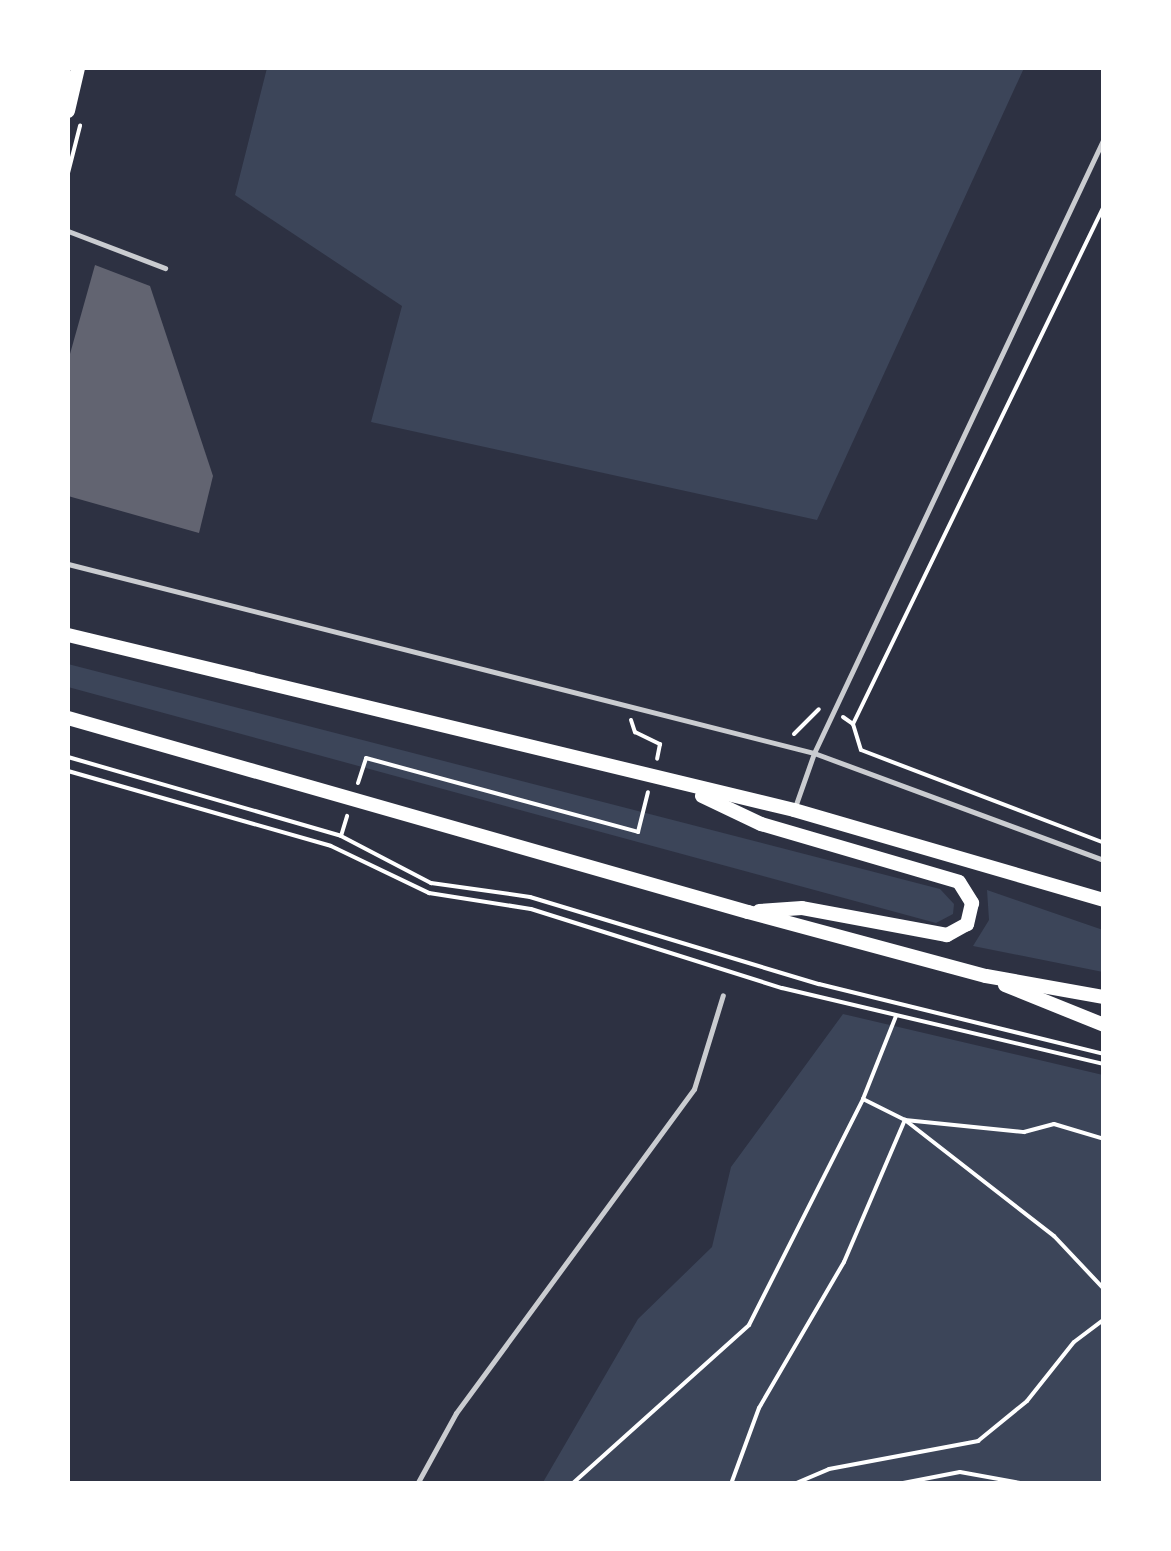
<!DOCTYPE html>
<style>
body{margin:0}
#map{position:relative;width:1171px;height:1551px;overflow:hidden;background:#2d3142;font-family:"Noto Sans",sans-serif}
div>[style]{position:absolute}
.green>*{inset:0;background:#3c4559}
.building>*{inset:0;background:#626471}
.path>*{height:4px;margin:-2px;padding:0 2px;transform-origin:2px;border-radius:2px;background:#fff}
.service>*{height:5px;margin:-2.5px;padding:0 2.5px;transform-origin:2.5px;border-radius:2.5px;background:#caccd0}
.secondary>*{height:14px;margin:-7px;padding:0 7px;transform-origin:7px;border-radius:7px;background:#fff}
span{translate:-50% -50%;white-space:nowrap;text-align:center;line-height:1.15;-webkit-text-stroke:10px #fff;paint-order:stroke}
.frame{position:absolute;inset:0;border:70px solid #fff;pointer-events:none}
</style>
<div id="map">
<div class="green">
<div style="clip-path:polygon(267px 68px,1024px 68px,817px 520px,371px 422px,402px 306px,235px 195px)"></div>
<div style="clip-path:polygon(68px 664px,940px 889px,954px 904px,953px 914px,936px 923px,68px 687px)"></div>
<div style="clip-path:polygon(987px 890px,1103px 930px,1103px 972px,973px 946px,989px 920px)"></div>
<div style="clip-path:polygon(843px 1014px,1103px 1075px,1103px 1483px,542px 1484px,638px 1319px,712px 1247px,731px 1167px)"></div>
</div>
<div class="building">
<div style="clip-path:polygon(95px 265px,150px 286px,213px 476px,199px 533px,68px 496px,68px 361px)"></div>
</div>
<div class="path">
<div style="left:68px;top:173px;width:49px;rotate:-75.7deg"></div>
<div style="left:843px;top:717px;width:12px;rotate:35deg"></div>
<div style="left:853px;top:724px;width:27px;rotate:73deg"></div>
<div style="left:861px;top:750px;width:260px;rotate:20.9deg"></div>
<div style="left:631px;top:720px;width:13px;rotate:72deg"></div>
<div style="left:635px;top:732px;width:28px;rotate:26deg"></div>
<div style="left:660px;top:744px;width:15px;rotate:101deg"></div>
<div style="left:853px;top:724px;width:576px;rotate:-64.15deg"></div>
<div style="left:794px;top:734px;width:35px;rotate:-45deg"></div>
<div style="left:68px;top:757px;width:284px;rotate:16.1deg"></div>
<div style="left:341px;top:836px;width:102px;rotate:27.6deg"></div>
<div style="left:431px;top:883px;width:100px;rotate:8deg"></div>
<div style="left:530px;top:897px;width:302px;rotate:16.8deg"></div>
<div style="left:819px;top:984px;width:293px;rotate:13.8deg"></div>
<div style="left:68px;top:771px;width:273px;rotate:15.9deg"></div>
<div style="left:331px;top:846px;width:109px;rotate:25.6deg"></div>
<div style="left:429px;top:893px;width:103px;rotate:8.9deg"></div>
<div style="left:531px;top:909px;width:263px;rotate:17.5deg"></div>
<div style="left:782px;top:988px;width:331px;rotate:13.3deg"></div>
<div style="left:358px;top:783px;width:26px;rotate:-72deg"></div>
<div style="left:366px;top:758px;width:282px;rotate:15.2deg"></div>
<div style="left:638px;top:832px;width:41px;rotate:-76deg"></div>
<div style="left:341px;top:836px;width:21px;rotate:-73deg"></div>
<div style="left:863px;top:1099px;width:47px;rotate:26.6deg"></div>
<div style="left:905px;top:1120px;width:189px;rotate:37.9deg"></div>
<div style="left:1054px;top:1236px;width:73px;rotate:46.7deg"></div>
<div style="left:554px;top:1484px;width:194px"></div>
<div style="left:572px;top:1484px;width:238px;rotate:-41.9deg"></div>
<div style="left:749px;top:1325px;width:253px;rotate:-63.2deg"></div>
<div style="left:863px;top:1099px;width:89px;rotate:-68.3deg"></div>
<div style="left:731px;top:1484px;width:81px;rotate:-69.8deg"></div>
<div style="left:759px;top:1408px;width:169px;rotate:-59.8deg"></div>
<div style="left:844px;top:1262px;width:155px;rotate:-66.8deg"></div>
<div style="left:905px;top:1120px;width:120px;rotate:5.8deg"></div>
<div style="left:1024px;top:1132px;width:31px;rotate:-15deg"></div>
<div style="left:1054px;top:1124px;width:52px;rotate:16.7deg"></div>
<div style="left:794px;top:1484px;width:38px;rotate:-23deg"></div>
<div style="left:829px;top:1469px;width:152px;rotate:-10.6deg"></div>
<div style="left:978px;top:1441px;width:63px;rotate:-39.2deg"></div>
<div style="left:1027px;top:1401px;width:75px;rotate:-51.5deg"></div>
<div style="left:1074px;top:1342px;width:38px;rotate:-37deg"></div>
<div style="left:898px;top:1484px;width:63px;rotate:-11deg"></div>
<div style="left:960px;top:1472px;width:67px;rotate:10.3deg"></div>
</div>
<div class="service">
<div style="left:68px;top:231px;width:104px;rotate:20.9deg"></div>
<div style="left:68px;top:564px;width:770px;rotate:14.22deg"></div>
<div style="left:814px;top:753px;width:309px;rotate:20.3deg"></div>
<div style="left:795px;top:807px;width:57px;rotate:-70.6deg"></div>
<div style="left:814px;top:753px;width:680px;rotate:-64.75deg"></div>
<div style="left:417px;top:1484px;width:81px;rotate:-61.2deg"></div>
<div style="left:456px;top:1413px;width:402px;rotate:-53.7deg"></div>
<div style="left:694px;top:1089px;width:98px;rotate:-72.9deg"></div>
</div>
<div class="secondary">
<div style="left:68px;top:111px;width:44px;rotate:-76.9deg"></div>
<div style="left:68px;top:635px;width:747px;rotate:13.55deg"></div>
<div style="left:794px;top:810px;width:323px;rotate:16.2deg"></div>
<div style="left:68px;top:718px;width:707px;rotate:15.92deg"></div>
<div style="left:748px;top:912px;width:246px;rotate:15.1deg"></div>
<div style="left:986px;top:976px;width:120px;rotate:10.1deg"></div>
<div style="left:702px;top:796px;width:65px;rotate:25.4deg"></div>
<div style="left:761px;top:824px;width:206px;rotate:16.3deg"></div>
<div style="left:959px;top:882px;width:25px;rotate:58deg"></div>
<div style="left:972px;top:903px;width:22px;rotate:103deg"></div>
<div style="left:967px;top:924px;width:23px;rotate:151deg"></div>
<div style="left:947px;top:935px;width:147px;rotate:-169.5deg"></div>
<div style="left:802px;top:908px;width:43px;rotate:176deg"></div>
<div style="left:1005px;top:985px;width:107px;rotate:22deg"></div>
</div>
<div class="frame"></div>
</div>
